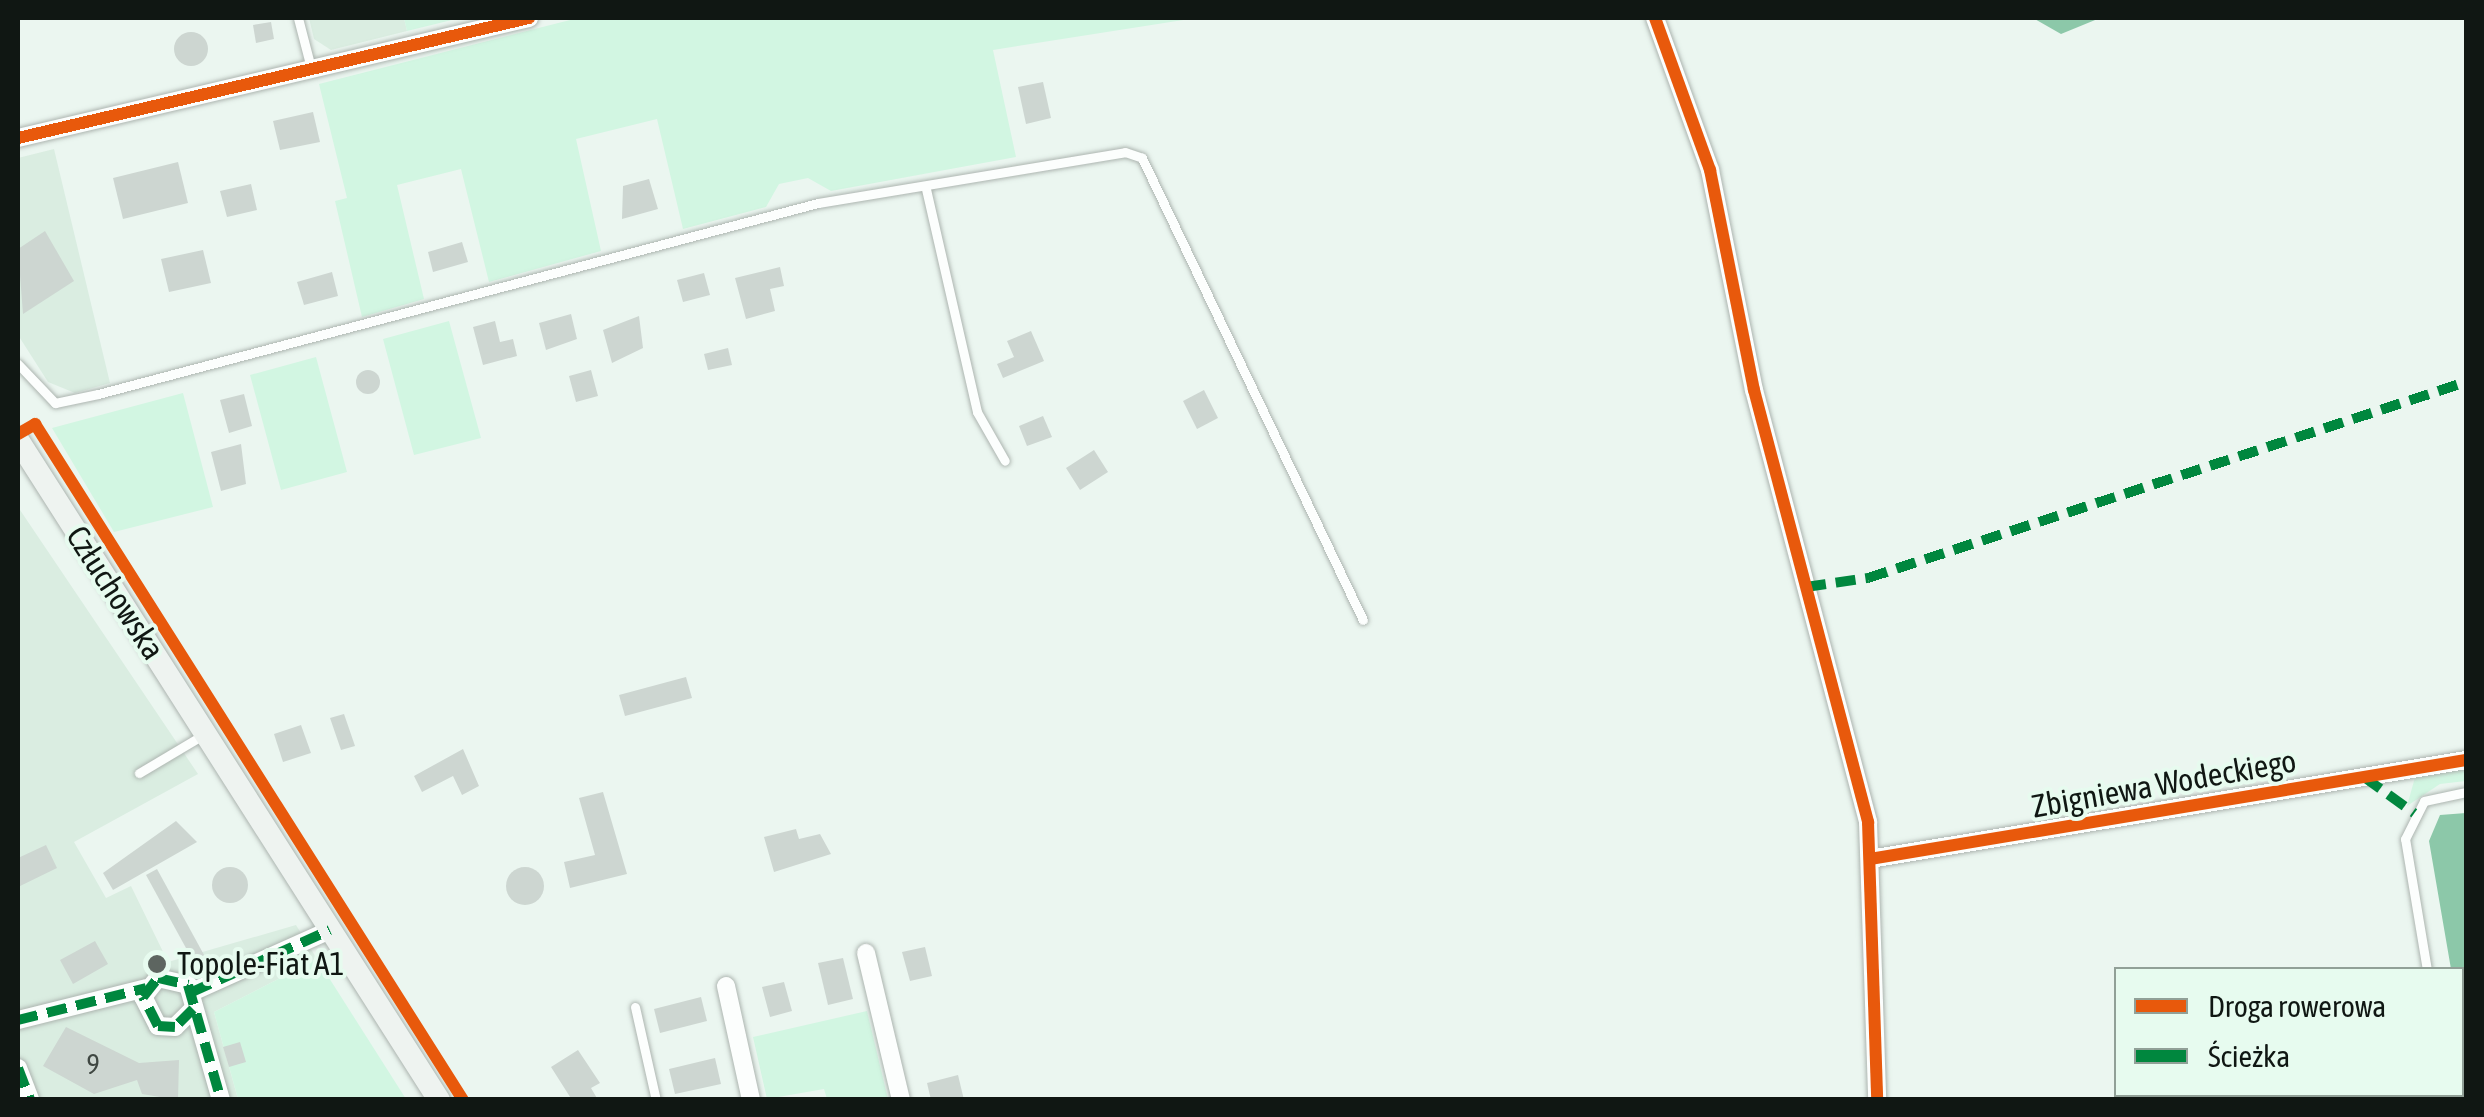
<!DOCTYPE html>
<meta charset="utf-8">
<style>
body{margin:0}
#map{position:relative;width:2484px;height:1117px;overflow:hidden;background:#ebf6f0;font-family:"Asap Condensed",sans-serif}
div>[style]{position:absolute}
.built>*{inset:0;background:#daede1}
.green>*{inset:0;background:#d2f6e2}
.water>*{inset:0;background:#8cc8a9}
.building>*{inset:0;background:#cdd6d1}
.round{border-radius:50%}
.roads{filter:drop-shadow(0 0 2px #adb5b0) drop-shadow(0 0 2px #adb5b0)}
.service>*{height:9px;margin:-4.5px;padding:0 4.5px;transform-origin:4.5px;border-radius:4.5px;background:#fcfefd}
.minor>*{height:18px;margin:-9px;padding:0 9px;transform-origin:9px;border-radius:9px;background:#fcfefd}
.secondary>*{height:22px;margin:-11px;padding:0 11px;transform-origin:11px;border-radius:11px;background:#eef3f0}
.quiet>*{height:10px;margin-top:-5px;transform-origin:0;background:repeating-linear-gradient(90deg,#00873e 0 20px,transparent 0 30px)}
.cycleway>*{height:12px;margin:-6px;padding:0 6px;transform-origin:6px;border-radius:6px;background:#e8590c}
.dots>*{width:28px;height:28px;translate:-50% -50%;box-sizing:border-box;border:5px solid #e7fbef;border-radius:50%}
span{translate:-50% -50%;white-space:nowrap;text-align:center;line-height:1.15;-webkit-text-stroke:8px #e7fbef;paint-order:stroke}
.number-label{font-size:28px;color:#3f4742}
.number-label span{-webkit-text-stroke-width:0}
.street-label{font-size:32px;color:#101713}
.poi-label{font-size:32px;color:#101713}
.left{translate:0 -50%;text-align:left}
.frame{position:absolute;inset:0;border:20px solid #101713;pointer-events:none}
.legend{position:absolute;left:2114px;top:967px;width:350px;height:130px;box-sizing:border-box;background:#e7fbef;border:2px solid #91a097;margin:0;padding:12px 18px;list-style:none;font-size:30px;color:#101713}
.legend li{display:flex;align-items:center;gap:20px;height:50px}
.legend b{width:50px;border:2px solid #91a097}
</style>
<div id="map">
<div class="built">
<div style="clip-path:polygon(309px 18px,404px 18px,407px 31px,331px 50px,314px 39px)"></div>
<div style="clip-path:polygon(54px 149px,110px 383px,75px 393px,48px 382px,18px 335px,18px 158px)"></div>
<div style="clip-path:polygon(18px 507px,198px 774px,74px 842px,106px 898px,131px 886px,168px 962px,296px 925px,317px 959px,214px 1012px,238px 1099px,18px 1099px)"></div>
</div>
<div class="green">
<div style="clip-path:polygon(404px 18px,460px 18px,407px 31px)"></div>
<div style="clip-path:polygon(578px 18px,1196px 18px,993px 50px,1016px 157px,831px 191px,808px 178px,779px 184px,766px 207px,683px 229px,657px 119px,576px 139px,601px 251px,489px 282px,461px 169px,397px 185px,424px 299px,362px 317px,335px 201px,347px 198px,319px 84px)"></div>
<div style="clip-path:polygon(449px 321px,481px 438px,414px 455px,383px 339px)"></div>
<div style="clip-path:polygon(316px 357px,347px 472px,281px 490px,250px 375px)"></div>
<div style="clip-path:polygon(183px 393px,213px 507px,114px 532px,52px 428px)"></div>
<div style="clip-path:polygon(2466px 761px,2466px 781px,2440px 784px,2407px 806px,2419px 763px)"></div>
<div style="clip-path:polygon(317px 959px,406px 1099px,238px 1099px,214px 1012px)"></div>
<div style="clip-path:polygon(867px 1011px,888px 1099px,827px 1099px,824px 1089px,767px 1099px,753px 1037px)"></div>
</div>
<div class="water">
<div style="clip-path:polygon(2033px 18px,2100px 18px,2061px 34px)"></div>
<div style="clip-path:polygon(2466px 813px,2466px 1062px,2462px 970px,2451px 969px,2429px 841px,2440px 815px)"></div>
</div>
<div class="building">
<div style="clip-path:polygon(271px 22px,274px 39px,256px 43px,253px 25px)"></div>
<div class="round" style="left:174px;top:32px;width:34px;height:34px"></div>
<div style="clip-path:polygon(1043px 82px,1051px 118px,1026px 124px,1018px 87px)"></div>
<div style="clip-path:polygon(313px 112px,320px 142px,280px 150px,273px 121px)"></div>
<div style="clip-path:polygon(178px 162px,188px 203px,123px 219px,113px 178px)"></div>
<div style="clip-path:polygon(649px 179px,658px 209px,622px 219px,623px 186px)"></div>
<div style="clip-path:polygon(251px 184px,257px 210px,227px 217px,220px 191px)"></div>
<div style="clip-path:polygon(45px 231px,74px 281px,23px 314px,18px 249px)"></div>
<div style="clip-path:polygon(462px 242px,468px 262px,433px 272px,428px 252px)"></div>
<div style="clip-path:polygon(203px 250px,211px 283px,169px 292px,161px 259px)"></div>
<div style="clip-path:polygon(780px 267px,784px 286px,770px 289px,775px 311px,746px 319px,735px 278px)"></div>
<div style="clip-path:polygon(332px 272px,338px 296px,304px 305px,297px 282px)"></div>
<div style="clip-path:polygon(704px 273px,710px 295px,683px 302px,677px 280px)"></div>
<div style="clip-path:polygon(571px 314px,577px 339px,546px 350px,539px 323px)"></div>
<div style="clip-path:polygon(639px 316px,643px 348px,612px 363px,603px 330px)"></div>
<div style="clip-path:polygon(495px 321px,500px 342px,513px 339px,517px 356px,483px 365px,473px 327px)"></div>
<div style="clip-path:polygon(1031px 331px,1044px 361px,1003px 378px,997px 364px,1014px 357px,1007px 341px)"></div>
<div style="clip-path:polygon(728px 348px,732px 365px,708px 370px,704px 354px)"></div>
<div class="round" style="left:356px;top:370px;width:24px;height:24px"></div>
<div style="clip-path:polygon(591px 370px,598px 396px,576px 402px,569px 376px)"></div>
<div style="clip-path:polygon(1204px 390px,1218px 418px,1197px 429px,1183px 401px)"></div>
<div style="clip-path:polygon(244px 394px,252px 426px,229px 433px,220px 400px)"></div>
<div style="clip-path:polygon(1043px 416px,1052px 437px,1027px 446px,1019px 426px)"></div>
<div style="clip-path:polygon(241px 444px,246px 484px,221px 491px,211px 452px)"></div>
<div style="clip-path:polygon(1094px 450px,1108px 472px,1080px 490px,1066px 468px)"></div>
<div style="clip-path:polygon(686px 677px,692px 698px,625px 716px,619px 695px)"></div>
<div style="clip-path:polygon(344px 714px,355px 746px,341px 750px,330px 718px)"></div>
<div style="clip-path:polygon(301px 725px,311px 753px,283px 762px,274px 734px)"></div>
<div style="clip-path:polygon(463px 749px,479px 786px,462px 795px,453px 776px,422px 792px,414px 776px)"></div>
<div style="clip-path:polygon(603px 792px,627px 874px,570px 888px,564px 862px,595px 855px,579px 798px)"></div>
<div style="clip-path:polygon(176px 821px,197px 842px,113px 890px,103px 873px)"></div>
<div style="clip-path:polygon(796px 829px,799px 839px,820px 834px,831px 854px,774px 872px,764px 837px)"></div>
<div style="clip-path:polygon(46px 845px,57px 868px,18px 887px,18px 858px)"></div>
<div class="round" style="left:506px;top:867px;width:38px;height:38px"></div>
<div class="round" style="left:212px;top:867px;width:36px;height:36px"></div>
<div style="clip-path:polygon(157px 869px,209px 964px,198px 970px,146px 875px)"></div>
<div style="clip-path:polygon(95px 941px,108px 964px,73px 984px,60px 960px)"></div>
<div style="clip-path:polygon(925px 947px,932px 976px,910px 981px,902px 952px)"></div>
<div style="clip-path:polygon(843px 958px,853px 999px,828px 1005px,818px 963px)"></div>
<div style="clip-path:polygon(784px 982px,792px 1011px,770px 1017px,762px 987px)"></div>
<div style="clip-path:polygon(701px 997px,707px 1021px,660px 1033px,654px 1009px)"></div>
<div style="clip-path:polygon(66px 1027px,139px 1063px,179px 1060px,178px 1100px,142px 1094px,137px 1080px,94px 1094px,43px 1066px)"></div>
<div style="clip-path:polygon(240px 1042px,246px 1062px,229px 1067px,223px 1047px)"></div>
<div style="clip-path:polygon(578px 1050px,600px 1083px,591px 1088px,598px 1100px,572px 1100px,551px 1067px)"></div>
<div style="clip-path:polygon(715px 1058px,721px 1084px,675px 1094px,669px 1069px)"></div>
<div style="clip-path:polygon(958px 1075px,964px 1100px,931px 1100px,927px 1083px)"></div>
</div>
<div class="roads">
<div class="service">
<div style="left:298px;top:18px;width:52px;rotate:75.4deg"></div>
<div style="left:926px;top:189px;width:229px;rotate:77.1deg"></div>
<div style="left:977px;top:412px;width:56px;rotate:60.3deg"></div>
<div style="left:18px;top:364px;width:54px;rotate:46.5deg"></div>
<div style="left:55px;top:403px;width:44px;rotate:-11.8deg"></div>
<div style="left:98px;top:394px;width:745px;rotate:-14.86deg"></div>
<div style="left:818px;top:203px;width:311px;rotate:-9.4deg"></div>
<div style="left:1125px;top:152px;width:18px;rotate:19deg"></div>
<div style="left:1142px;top:158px;width:512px;rotate:64.44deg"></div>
<div style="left:139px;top:773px;width:74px;rotate:-30.7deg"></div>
<div style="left:2427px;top:970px;width:133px;rotate:-99.5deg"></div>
<div style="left:2405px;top:839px;width:42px;rotate:-63.4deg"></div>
<div style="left:2424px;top:801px;width:43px;rotate:-12.1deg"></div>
<div style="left:635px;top:1007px;width:95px;rotate:77.3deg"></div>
<div style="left:2449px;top:1094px;width:6px;rotate:81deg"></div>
</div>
<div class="minor">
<div style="left:1655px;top:18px;width:162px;rotate:70.1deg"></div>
<div style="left:1710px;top:170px;width:224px;rotate:78.7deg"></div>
<div style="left:1754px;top:390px;width:447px;rotate:75.2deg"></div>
<div style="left:1868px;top:822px;width:278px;rotate:88.1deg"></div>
<div style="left:18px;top:138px;width:525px;rotate:-13.22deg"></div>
<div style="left:1870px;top:859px;width:604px;rotate:-9.43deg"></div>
<div style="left:866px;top:953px;width:151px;rotate:76.6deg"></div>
<div style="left:726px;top:986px;width:117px;rotate:77.6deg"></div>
<div style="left:192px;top:992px;width:151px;rotate:-24.2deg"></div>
<div style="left:193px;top:1009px;width:25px;rotate:135deg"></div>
<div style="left:175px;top:1027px;width:17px;rotate:-177deg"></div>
<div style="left:158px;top:1026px;width:33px;rotate:-117deg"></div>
<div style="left:143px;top:997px;width:24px;rotate:-52deg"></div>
<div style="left:158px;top:978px;width:31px;rotate:13deg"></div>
<div style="left:188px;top:985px;width:120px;rotate:74deg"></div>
<div style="left:18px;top:1020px;width:132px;rotate:-14deg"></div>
<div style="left:18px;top:1068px;width:34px;rotate:69deg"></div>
</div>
<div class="secondary">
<div style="left:18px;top:440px;width:783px;rotate:57.47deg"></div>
</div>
</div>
<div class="quiet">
<div style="left:1806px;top:587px;width:63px;rotate:-8.3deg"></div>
<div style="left:1868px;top:578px;width:629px;rotate:-18.15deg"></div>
<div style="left:2364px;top:777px;width:62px;rotate:35.8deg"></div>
<div style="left:192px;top:992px;width:151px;rotate:-24.2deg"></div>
<div style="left:193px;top:1009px;width:25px;rotate:135deg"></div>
<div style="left:175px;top:1027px;width:17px;rotate:-177deg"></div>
<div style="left:158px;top:1026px;width:33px;rotate:-117deg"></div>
<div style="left:143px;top:997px;width:24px;rotate:-52deg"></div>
<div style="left:158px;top:978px;width:31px;rotate:13deg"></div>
<div style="left:188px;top:985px;width:120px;rotate:74deg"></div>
<div style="left:18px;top:1020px;width:132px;rotate:-14deg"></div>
<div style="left:18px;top:1068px;width:34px;rotate:69deg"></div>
</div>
<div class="cycleway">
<div style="left:1655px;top:18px;width:162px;rotate:70.1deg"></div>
<div style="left:1710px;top:170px;width:224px;rotate:78.7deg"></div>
<div style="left:1754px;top:390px;width:447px;rotate:75.2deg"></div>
<div style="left:1868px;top:822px;width:278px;rotate:88.1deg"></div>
<div style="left:18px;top:138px;width:525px;rotate:-13.22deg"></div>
<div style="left:18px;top:434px;width:20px;rotate:-30deg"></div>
<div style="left:35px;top:424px;width:800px;rotate:57.66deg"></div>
<div style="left:1870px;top:859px;width:604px;rotate:-9.43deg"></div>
</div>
<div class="dots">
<div style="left:157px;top:964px;background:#5d6560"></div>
</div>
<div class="number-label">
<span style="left:93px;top:1064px">9</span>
</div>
<div class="street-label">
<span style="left:115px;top:593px;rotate:57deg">Człuchowska</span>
<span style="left:2164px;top:784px;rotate:-10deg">Zbigniewa Wodeckiego</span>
</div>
<div class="poi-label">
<span class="left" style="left:177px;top:964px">Topole-Fiat A1</span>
</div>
<div class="frame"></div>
<ul class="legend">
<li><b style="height:12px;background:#e8590c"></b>Droga rowerowa</li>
<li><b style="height:12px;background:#00873e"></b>Ścieżka</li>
</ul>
</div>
